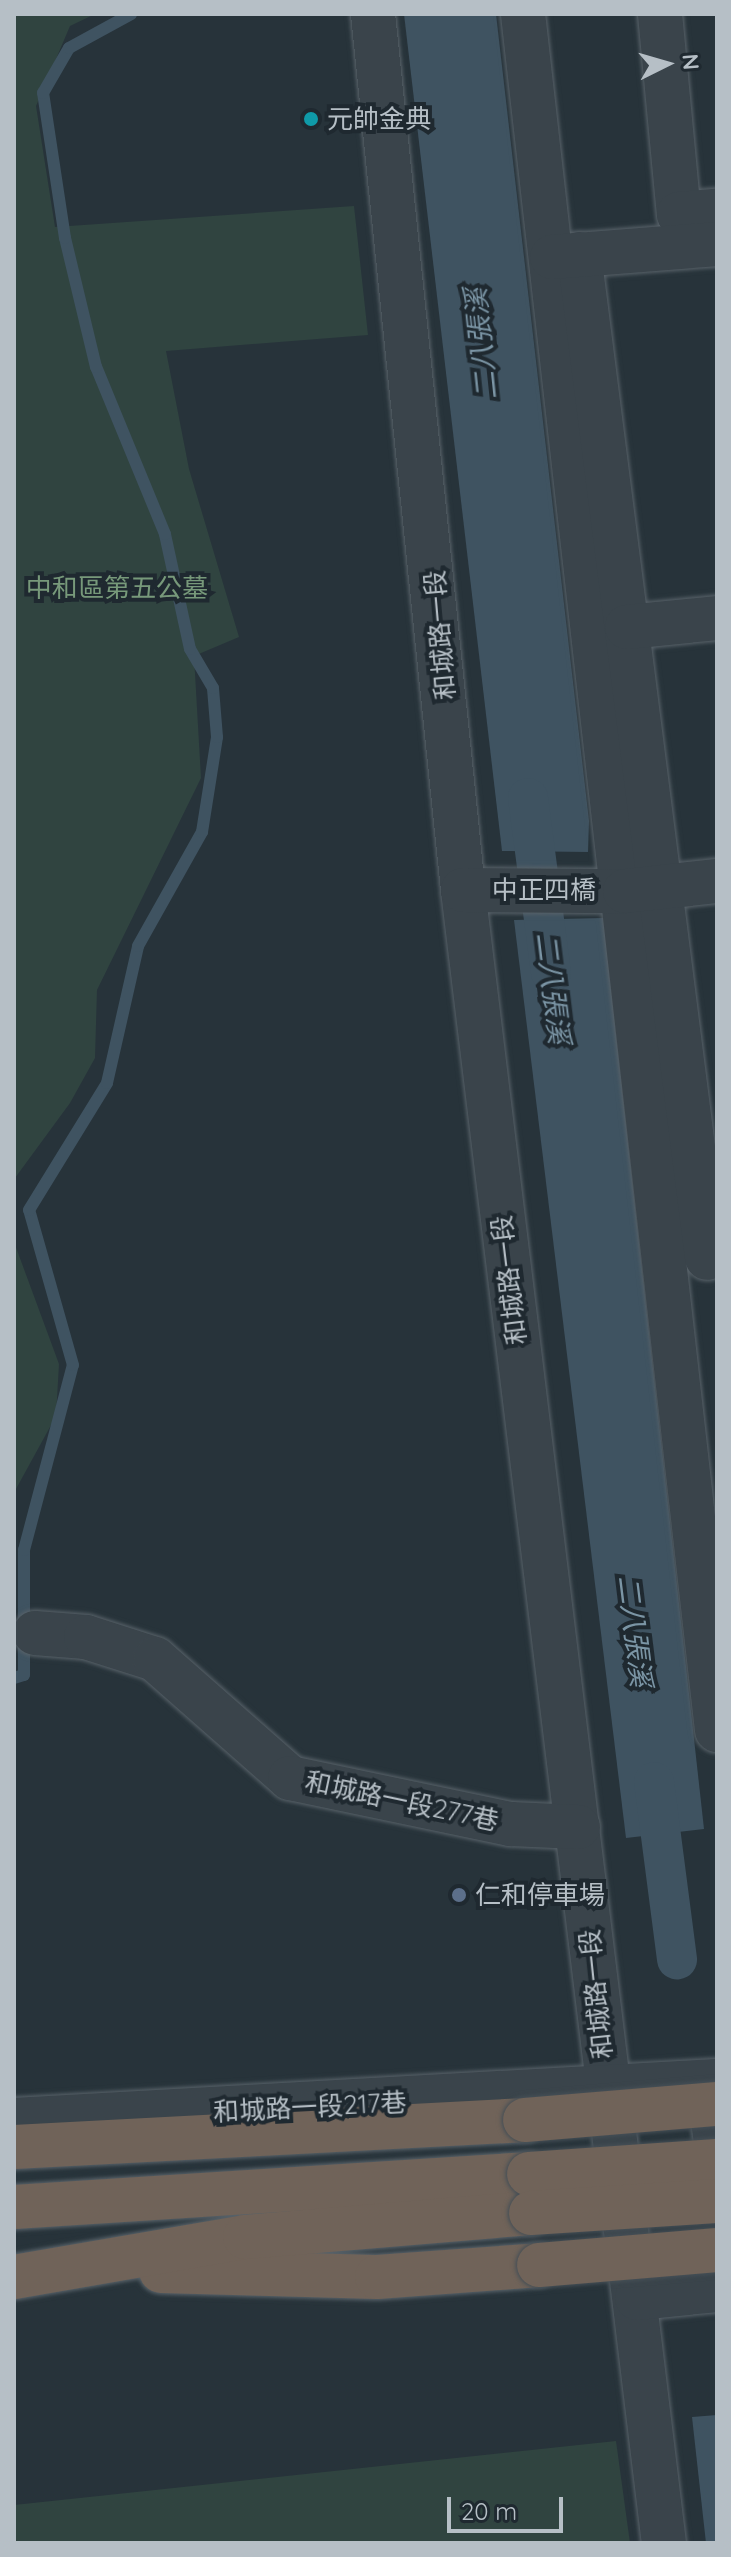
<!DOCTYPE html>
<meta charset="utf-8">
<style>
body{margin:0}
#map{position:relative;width:731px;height:2557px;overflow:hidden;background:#27333a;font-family:Quicksand,"Noto Sans TC",sans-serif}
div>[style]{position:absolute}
.green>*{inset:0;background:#304440}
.water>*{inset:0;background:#3f5361}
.stream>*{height:12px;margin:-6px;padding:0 6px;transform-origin:6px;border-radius:6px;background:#3f5361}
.canal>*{height:40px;margin:-20px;padding:0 20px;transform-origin:20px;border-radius:20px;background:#3f5361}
.roads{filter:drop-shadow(0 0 2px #586269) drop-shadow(0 0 2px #586269)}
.minor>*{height:44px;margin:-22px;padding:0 22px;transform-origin:22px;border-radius:22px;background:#3a444b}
.highway>*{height:44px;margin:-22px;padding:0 22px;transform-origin:22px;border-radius:22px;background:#706359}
.bridges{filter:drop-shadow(0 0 2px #454f56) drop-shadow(0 0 2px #454f56)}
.highway-bridge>*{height:44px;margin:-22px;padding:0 22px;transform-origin:22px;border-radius:22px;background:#706359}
.dots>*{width:22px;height:22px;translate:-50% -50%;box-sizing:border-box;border:4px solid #1f2930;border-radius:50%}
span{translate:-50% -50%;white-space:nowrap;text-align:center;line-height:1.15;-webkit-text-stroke:8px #1f2930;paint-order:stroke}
.poi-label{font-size:26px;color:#b6bfc6}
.left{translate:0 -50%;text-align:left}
.park-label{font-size:26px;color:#77997a}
.street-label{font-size:26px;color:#b6bfc6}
.water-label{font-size:28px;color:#7b95a5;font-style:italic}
.frame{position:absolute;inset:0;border:16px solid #b6bfc6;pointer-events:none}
.north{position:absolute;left:627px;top:24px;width:80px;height:80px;-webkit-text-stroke:6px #1f2930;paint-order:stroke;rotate:85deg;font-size:22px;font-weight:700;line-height:32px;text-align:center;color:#b6bfc6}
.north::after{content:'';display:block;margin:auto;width:28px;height:36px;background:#b6bfc6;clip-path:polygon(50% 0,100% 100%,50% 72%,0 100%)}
.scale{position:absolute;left:447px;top:2497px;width:116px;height:36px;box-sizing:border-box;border:4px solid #b6bfc6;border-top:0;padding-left:10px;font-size:24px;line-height:28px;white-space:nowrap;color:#b6bfc6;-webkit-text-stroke:6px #1f2930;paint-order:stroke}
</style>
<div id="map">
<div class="green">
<div style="clip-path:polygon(14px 14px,95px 14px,70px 26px,36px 106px,55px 227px,354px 206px,368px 335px,166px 351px,189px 469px,239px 637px,194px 656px,201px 778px,97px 990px,95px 1058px,70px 1103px,15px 1178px,14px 1242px,59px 1364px,56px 1416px,16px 1489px,14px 1643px)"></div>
<div style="clip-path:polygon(616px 2441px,630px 2543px,14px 2543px,14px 2505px)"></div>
</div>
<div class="water">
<div style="clip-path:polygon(404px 14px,496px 14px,589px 821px,588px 852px,502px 851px)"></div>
<div style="clip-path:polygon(603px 918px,704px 1829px,626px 1838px,514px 920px)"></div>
<div style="clip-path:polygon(717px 2415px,717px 2543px,706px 2543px,692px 2417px)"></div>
</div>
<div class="stream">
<div style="left:14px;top:1678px;width:10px;rotate:-17deg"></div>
<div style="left:24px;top:1675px;width:125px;rotate:-90deg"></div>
<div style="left:24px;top:1550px;width:191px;rotate:-75.2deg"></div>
<div style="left:73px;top:1365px;width:161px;rotate:-105.8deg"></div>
<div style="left:29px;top:1210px;width:149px;rotate:-58.4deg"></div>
<div style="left:107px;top:1083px;width:140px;rotate:-77.2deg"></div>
<div style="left:138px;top:946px;width:131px;rotate:-60.7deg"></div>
<div style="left:202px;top:832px;width:96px;rotate:-81deg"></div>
<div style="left:217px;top:737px;width:49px;rotate:-94.7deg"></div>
<div style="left:213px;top:688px;width:45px;rotate:-120.5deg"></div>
<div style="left:190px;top:649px;width:118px;rotate:-102.3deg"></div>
<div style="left:165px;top:534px;width:181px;rotate:-112.4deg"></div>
<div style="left:96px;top:367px;width:133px;rotate:-103.5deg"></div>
<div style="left:65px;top:238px;width:147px;rotate:-98.6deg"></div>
<div style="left:43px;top:93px;width:52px;rotate:-60deg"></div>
<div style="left:69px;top:48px;width:71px;rotate:-28.7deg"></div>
</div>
<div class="canal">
<div style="left:528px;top:798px;width:176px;rotate:82.5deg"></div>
<div style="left:654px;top:1782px;width:179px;rotate:82.6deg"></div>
</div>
<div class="roads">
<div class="minor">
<div style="left:373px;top:14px;width:881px;rotate:84.13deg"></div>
<div style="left:463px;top:890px;width:1665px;rotate:83.07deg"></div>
<div style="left:523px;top:14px;width:1727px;rotate:83.55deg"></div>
<div style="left:660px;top:14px;width:201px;rotate:84.6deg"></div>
<div style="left:679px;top:214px;width:38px;rotate:-5deg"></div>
<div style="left:579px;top:254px;width:1012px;rotate:82.73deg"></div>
<div style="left:552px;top:257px;width:166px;rotate:-4.5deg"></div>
<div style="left:627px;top:627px;width:90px;rotate:-5.7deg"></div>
<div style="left:463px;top:890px;width:162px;rotate:0.4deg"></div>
<div style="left:625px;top:891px;width:93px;rotate:-6.2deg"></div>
<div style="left:35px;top:1633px;width:51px;rotate:4.5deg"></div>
<div style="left:86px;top:1637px;width:72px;rotate:17.7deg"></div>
<div style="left:155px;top:1659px;width:180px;rotate:41.4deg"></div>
<div style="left:290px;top:1778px;width:226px;rotate:11.8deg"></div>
<div style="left:511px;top:1824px;width:67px;rotate:2.6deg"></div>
<div style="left:708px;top:2082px;width:69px;rotate:82.5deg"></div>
<div style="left:14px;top:2120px;width:704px;rotate:-3.18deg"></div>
<div style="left:637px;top:2298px;width:80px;rotate:-5.7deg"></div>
</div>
<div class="highway">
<div style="left:14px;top:2147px;width:512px;rotate:-3.02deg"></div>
<div style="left:14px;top:2207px;width:516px;rotate:-3.67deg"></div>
<div style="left:161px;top:2271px;width:216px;rotate:1.6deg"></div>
<div style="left:377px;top:2277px;width:162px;rotate:-4.2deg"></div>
<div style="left:14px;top:2277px;width:234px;rotate:-9.8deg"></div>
<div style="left:245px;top:2237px;width:287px;rotate:-4.8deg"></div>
</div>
</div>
<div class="bridges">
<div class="highway-bridge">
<div style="left:525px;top:2120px;width:193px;rotate:-4.8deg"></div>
<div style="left:529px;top:2174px;width:188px;rotate:-4deg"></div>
<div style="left:531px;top:2213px;width:186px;rotate:-3.7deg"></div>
<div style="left:539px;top:2265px;width:179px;rotate:-4.8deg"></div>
</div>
</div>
<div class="dots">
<div style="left:311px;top:119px;background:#0f9aa8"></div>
<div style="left:459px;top:1895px;background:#5c6f8a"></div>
</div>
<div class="poi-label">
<span class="left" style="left:327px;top:119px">元帥金典</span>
<span class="left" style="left:475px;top:1895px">仁和停車場</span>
</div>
<div class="park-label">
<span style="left:117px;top:588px">中和區第五公墓</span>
</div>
<div class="street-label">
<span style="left:440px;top:635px;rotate:-95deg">和城路一段</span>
<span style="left:544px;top:890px">中正四橋</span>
<span style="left:509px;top:1280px;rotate:-97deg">和城路一段</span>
<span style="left:402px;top:1801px;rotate:12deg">和城路一段277巷</span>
<span style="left:596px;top:1994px;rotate:-96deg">和城路一段</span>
<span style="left:310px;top:2107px;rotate:-3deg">和城路一段217巷</span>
</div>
<div class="water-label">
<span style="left:481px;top:344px;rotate:-96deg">二八張溪</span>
<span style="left:553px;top:988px;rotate:83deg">二八張溪</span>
<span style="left:635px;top:1631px;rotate:83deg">二八張溪</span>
</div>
<div class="frame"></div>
<div class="north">N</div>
<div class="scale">20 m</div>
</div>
